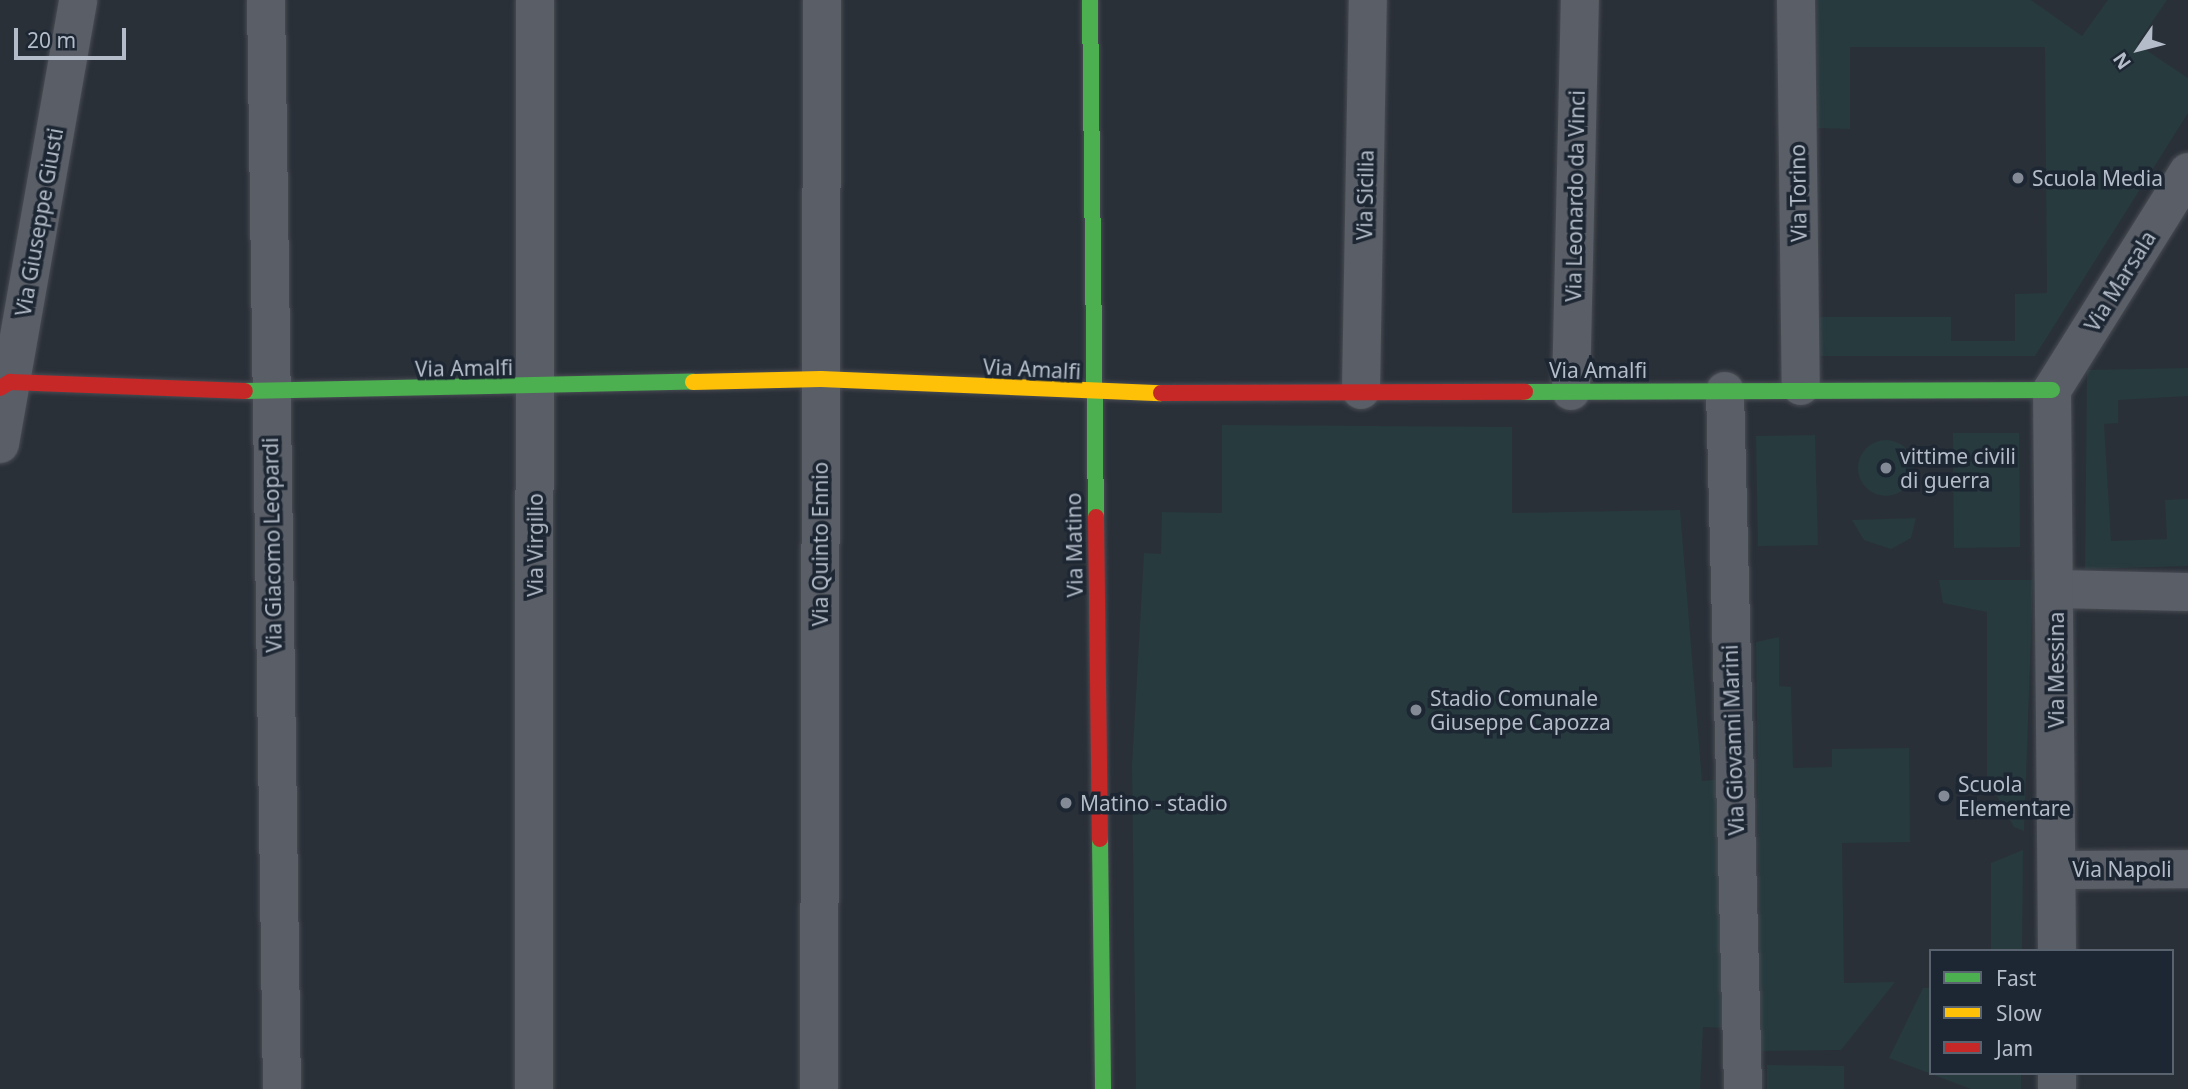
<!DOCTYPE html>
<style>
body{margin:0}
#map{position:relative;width:2188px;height:1089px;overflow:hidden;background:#2a3038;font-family:"Noto Sans",sans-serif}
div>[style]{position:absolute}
.green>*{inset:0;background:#273a3e}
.round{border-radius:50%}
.roads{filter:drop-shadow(0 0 2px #484c53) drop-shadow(0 0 2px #484c53)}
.street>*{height:38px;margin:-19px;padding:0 19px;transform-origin:19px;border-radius:19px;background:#5a5e66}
.fast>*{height:16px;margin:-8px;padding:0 8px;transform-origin:8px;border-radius:8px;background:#4caf50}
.slow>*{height:16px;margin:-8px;padding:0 8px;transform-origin:8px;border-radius:8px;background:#ffc107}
.jam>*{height:16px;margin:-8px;padding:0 8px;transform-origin:8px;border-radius:8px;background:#c62828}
.dots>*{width:19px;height:19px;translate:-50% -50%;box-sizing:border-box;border:4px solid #1d2633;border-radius:50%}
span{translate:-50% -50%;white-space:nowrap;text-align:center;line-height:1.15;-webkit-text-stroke:7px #1d2633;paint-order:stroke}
.poi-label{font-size:21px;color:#b4bcc9}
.left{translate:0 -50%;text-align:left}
.street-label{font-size:21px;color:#b4bcc9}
.legend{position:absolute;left:1929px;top:949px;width:245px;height:126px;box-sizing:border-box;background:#1d2633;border:2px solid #59626f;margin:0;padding:9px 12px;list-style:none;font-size:21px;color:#b4bcc9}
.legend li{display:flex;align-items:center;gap:14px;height:35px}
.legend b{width:35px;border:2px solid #59626f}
.north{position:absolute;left:2104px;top:14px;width:70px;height:70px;-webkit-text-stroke:5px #1d2633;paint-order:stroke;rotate:235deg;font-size:19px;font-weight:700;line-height:28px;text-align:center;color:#b4bcc9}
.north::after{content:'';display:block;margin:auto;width:24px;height:32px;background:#b4bcc9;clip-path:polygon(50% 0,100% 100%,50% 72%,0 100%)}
.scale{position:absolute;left:14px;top:28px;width:112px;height:32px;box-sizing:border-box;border:4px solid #b4bcc9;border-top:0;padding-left:9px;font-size:21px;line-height:24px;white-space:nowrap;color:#b4bcc9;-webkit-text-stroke:5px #1d2633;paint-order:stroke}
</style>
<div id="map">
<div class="green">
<div style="clip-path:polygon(1817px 0,2031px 0,2082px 36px,2108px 0,2167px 0,2137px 44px,2188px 78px,2188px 113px,2035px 356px,1816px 356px,1815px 317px,1951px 317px,1951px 341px,2015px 341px,2015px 294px,2047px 293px,2045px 47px,1850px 47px,1850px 129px,1818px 128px)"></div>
<div style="clip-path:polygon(2188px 368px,2188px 396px,2118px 400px,2118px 423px,2104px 424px,2111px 541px,2167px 539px,2165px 500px,2188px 499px,2188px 566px,2085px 569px,2087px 370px)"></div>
<div style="clip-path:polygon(1222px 425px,1512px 427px,1512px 513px,1680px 510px,1702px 781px,1723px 779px,1724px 1028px,1703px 1027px,1700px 1089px,1136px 1089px,1132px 766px,1144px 553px,1161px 554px,1162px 512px,1222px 513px)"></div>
<div style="clip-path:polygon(1953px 433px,2019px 433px,2020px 547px,1954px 548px)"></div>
<div style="clip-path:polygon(1815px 435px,1818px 545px,1758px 546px,1756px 436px)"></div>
<div class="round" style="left:1858px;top:440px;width:56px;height:56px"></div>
<div style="clip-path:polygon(1916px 518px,1911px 538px,1891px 549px,1864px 540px,1852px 520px)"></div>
<div style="clip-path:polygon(1939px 580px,2033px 580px,2024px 831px,2014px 827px,1987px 778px,1987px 612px,1943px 603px)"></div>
<div style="clip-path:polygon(1779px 637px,1779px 686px,1791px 687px,1793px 768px,1832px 767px,1832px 749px,1909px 748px,1910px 842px,1842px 843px,1844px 983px,1895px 982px,1841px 1050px,1761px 1051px,1756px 642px)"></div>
<div style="clip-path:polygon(2023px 850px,2022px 951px,1991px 951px,1991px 863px)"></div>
<div style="clip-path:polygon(1923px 988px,1931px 988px,1931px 1073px,2021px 1073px,2021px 1089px,1971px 1089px,1889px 1058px)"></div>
<div style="clip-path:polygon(1767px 1065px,1844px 1066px,1844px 1089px,1767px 1089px)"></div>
</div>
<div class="roads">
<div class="street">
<div style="left:266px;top:0;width:1089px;rotate:89.16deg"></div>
<div style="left:1796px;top:0;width:386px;rotate:89.3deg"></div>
<div style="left:1361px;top:390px;width:390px;rotate:-89deg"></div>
<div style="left:1571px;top:391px;width:391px;rotate:-88.7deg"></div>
<div style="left:1725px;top:391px;width:698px;rotate:88.52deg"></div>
<div style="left:0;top:444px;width:451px;rotate:-80deg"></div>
<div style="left:2056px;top:589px;width:132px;rotate:1.3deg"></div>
<div style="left:2057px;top:870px;width:131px;rotate:-0.4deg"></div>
<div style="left:2057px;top:951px;width:561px;rotate:-90.51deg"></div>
<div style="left:2052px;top:390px;width:257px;rotate:-58deg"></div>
<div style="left:2057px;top:1073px;width:16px;rotate:90deg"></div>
<div style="left:534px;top:1089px;width:1089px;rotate:-89.95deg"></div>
<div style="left:819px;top:1089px;width:1089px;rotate:-89.84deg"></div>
</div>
<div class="fast">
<div style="left:1090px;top:0;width:517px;rotate:89.34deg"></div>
<div style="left:245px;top:391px;width:448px;rotate:-1.2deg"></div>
<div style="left:1525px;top:392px;width:527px;rotate:-0.22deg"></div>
<div style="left:1100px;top:839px;width:250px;rotate:89.3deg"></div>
</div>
<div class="slow">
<div style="left:693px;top:382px;width:128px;rotate:-1.3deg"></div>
<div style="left:821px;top:379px;width:340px;rotate:2.4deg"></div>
</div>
<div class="jam">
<div style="left:0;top:388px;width:12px;rotate:-31deg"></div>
<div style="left:10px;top:382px;width:235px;rotate:2.2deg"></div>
<div style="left:1161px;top:393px;width:364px;rotate:-0.2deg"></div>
<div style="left:1096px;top:517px;width:322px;rotate:89.3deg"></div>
</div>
</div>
<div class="dots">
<div style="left:2018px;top:178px;background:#848b96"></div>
<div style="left:1886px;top:468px;background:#848b96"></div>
<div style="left:1416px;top:710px;background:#848b96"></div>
<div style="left:1944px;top:796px;background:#848b96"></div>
<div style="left:1066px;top:803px;background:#848b96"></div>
</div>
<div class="poi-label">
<span class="left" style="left:2032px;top:178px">Scuola Media</span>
<span class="left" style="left:1900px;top:468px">vittime civili<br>di guerra</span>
<span class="left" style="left:1430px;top:710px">Stadio Comunale<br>Giuseppe Capozza</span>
<span class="left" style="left:1958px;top:796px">Scuola<br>Elementare</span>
<span class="left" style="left:1080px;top:803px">Matino - stadio</span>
</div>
<div class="street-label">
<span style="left:1798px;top:193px;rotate:-91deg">Via Torino</span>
<span style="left:1365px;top:195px;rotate:-89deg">Via Sicilia</span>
<span style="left:1575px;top:196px;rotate:-89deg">Via Leonardo da Vinci</span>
<span style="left:39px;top:222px;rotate:-80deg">Via Giuseppe Giusti</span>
<span style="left:2120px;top:281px;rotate:-58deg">Via Marsala</span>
<span style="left:464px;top:368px;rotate:-1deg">Via Amalfi</span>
<span style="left:1032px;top:369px;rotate:3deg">Via Amalfi</span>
<span style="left:1598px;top:370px">Via Amalfi</span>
<span style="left:820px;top:544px;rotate:-90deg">Via Quinto Ennio</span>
<span style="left:272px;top:545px;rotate:-91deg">Via Giacomo Leopardi</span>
<span style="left:535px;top:545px;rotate:-90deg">Via Virgilio</span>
<span style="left:1074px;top:545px;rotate:-91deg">Via Matino</span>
<span style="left:2056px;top:670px;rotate:-90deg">Via Messina</span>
<span style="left:1733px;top:740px;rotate:-92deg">Via Giovanni Marini</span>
<span style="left:2122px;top:869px">Via Napoli</span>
</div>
<ul class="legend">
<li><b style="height:9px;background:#4caf50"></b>Fast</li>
<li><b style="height:9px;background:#ffc107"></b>Slow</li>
<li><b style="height:9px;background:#c62828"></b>Jam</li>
</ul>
<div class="north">N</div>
<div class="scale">20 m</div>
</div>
